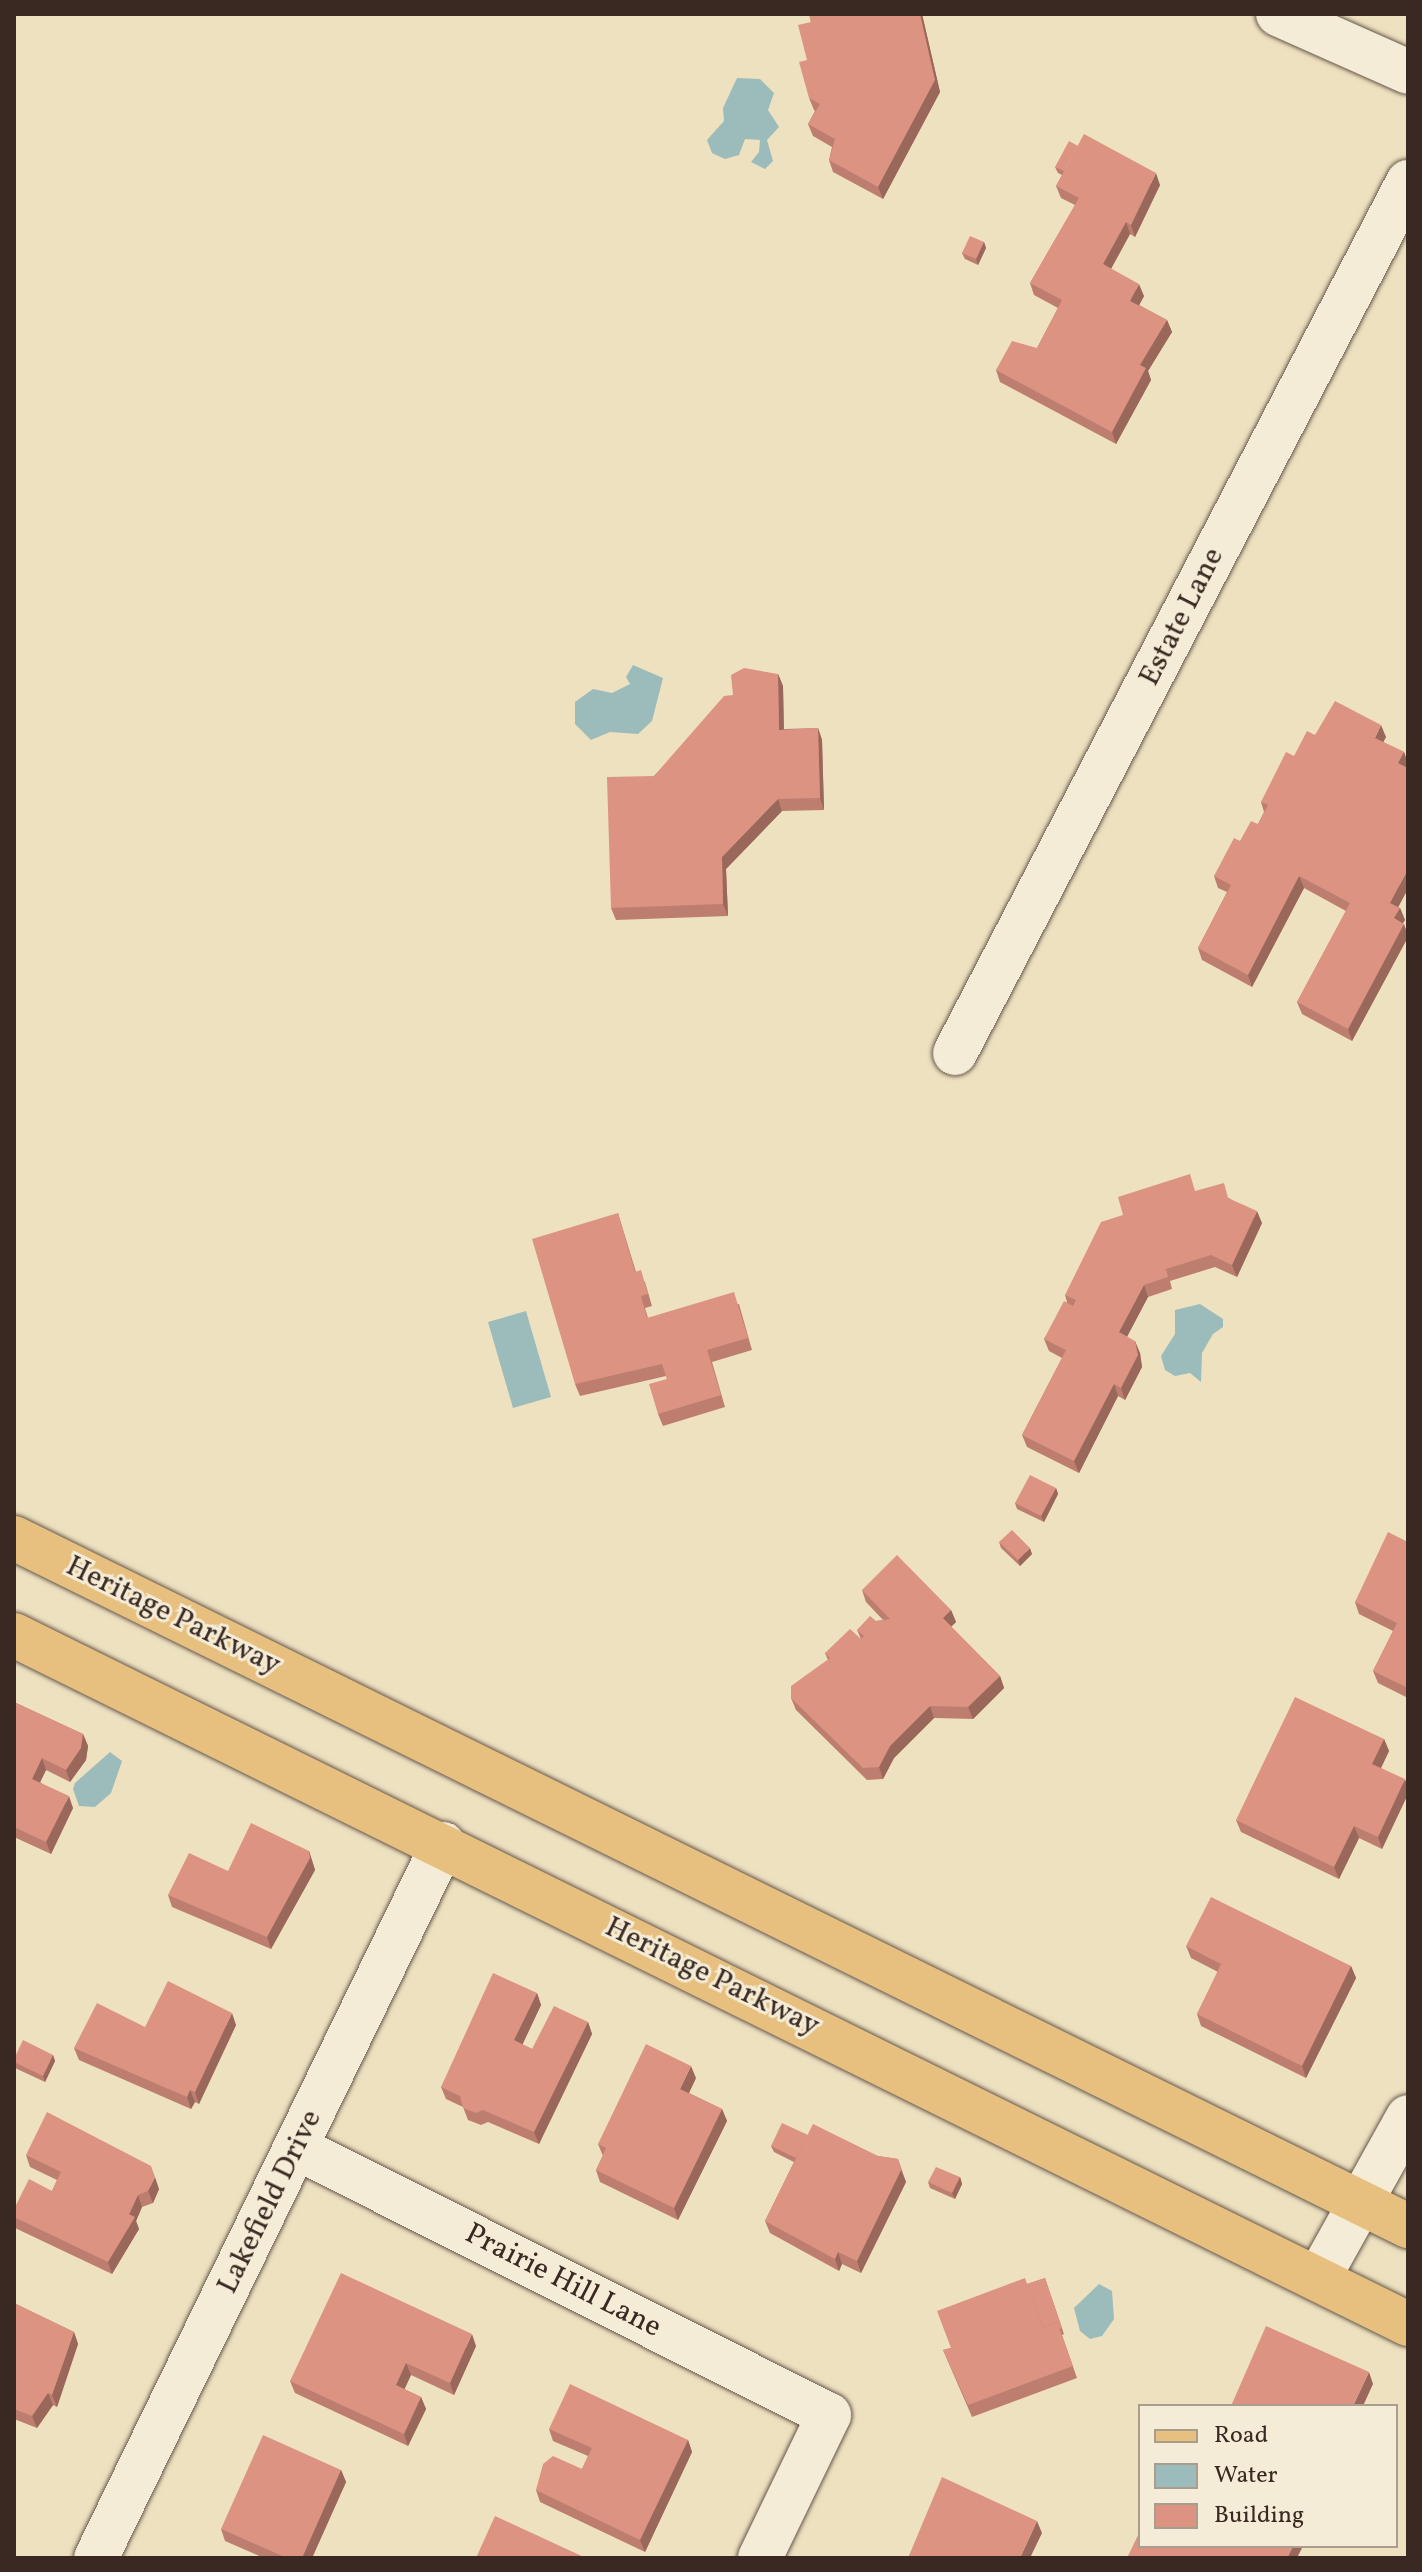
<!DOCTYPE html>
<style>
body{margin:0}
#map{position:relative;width:1422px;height:2572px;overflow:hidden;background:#eee1c0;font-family:Vollkorn,serif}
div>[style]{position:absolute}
.water>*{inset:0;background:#9cbbbb}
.roads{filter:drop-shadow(0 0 2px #66574a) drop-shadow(0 0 2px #66574a)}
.minor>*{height:44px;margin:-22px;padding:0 22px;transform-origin:22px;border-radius:22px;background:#f4ecd6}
.major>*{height:44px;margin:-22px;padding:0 22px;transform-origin:22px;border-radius:22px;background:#e7c080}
.wall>*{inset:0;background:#bd7e70}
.shaded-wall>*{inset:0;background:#9a675b}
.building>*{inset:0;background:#dc9382}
span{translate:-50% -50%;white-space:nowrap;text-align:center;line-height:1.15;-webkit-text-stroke:6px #f4ecd6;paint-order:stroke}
.street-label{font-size:30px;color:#392922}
.frame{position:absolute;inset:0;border:16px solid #392922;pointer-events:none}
.legend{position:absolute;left:1138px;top:2404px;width:260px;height:144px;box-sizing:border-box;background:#f4ecd6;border:2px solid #a99e8e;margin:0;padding:10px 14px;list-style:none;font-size:24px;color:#392922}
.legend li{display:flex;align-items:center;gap:16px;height:40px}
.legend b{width:40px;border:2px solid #a99e8e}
</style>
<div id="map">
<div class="water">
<div style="clip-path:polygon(737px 78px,760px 79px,774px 93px,768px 110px,779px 127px,767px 140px,773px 161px,765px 169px,751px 162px,759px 152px,760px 140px,745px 139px,739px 155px,725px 159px,712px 153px,707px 140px,724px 121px,723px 108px)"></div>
<div style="clip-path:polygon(633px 665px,663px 678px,652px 721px,638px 734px,610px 732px,591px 740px,575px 724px,575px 702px,593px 689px,612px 693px,630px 684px,626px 677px)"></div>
<div style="clip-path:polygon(1200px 1304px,1223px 1319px,1223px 1327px,1213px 1334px,1202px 1353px,1201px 1382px,1190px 1373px,1175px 1376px,1165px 1370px,1161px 1356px,1175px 1334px,1175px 1310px)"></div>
<div style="clip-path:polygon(526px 1311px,551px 1397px,513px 1408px,488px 1322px)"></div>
<div style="clip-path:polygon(110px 1752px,122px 1761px,111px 1793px,95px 1807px,79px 1806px,73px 1789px,75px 1783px)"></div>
<div style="clip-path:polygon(1099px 2284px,1112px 2291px,1114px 2319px,1102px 2336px,1090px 2339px,1080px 2331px,1074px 2308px)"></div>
</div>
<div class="roads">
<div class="minor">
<div style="left:1278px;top:14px;width:142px;rotate:24deg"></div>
<div style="left:955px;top:1053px;width:982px;rotate:-62.52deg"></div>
<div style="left:297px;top:2148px;width:595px;rotate:26.65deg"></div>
<div style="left:829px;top:2415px;width:159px;rotate:115.8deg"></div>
<div style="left:1319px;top:2277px;width:183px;rotate:-60.9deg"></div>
<div style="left:96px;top:2558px;width:794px;rotate:-64.08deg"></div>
</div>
<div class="major">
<div style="left:14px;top:1538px;width:1555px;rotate:26.27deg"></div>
<div style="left:14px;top:1635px;width:1555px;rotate:26.3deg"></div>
</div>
</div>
<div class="wall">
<div style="clip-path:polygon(809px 14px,922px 14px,940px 92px,883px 199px,833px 172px,829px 160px,832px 147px,813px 136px,808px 124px,815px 111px,814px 110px,809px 98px,807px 60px,811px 22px)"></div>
<div style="clip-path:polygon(1055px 167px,1160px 185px,1135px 237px,1130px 234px,1111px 269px,1144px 296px,1139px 305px,1167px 320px,1172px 332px,1148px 371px,1151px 380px,1116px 444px,1000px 382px,996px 370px,1037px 348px,1058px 308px,1034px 295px,1030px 283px,1075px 205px,1061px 198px,1056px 186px,1062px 175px,1058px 173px)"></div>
<div style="clip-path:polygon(984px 242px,986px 248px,978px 265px,965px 259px,962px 253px)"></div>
<div style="clip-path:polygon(778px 674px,783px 686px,784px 729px,818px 728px,822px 740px,824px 810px,782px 811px,726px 869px,728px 916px,616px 920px,611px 908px,654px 776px,733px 695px)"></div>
<div style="clip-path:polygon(1315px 735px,1386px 737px,1383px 742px,1404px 752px,1408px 763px,1407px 767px,1398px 907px,1400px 908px,1405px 920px,1403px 923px,1408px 934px,1408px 937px,1352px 1041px,1302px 1014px,1297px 1002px,1346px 911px,1304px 888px,1252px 987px,1202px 960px,1198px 948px,1227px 892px,1218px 888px,1214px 876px,1240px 841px,1258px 824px,1264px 812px,1261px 802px,1294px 756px)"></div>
<div style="clip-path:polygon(1195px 1191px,1229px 1198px,1262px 1223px,1237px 1277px,1215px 1267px,1170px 1281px,1172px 1289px,1148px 1297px,1127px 1337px,1140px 1353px,1142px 1367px,1125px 1400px,1118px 1396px,1079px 1473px,1027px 1447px,1022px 1435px,1062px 1358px,1049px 1351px,1044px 1339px,1067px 1302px,1065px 1295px)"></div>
<div style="clip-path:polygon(618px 1213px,636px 1272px,645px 1282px,652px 1306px,645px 1308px,648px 1318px,739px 1304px,752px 1350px,712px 1362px,725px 1407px,663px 1426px,658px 1414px,667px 1379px,666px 1376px,580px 1396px,575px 1384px)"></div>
<div style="clip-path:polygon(1056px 1488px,1058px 1494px,1044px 1522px,1017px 1509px,1015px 1503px)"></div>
<div style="clip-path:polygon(999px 1542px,1032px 1554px,1020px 1566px,1001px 1548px)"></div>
<div style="clip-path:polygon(1408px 1542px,1408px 1698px,1378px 1683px,1373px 1671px,1393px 1631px,1359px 1614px,1355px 1602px)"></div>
<div style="clip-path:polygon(862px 1590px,951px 1610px,956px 1622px,951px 1627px,1000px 1676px,1004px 1688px,973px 1719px,934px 1718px,894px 1758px,883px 1779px,867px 1780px,796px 1710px,791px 1698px,828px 1660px,825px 1653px,861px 1639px,857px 1630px,876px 1621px,883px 1620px,866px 1602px)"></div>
<div style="clip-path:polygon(14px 1702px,83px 1734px,88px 1746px,86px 1760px,70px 1782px,46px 1770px,40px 1782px,73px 1808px,51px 1854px,14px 1837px)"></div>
<div style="clip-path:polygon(1384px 1739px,1389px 1751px,1381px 1768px,1408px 1788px,1408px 1794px,1382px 1849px,1359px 1838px,1339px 1879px,1241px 1832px,1236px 1820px)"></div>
<div style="clip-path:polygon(309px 1851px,315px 1870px,271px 1949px,172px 1907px,168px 1895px,228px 1871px)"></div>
<div style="clip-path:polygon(1186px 1946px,1351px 1966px,1356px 1978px,1306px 2078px,1201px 2026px,1197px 2014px,1218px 1972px,1191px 1958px)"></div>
<div style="clip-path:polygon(537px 1993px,541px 2005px,522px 2044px,532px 2049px,588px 2022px,592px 2034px,539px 2144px,488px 2122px,481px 2125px,468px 2120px,463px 2107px,446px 2099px,441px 2087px)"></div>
<div style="clip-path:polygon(236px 2025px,199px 2104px,195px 2102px,191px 2109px,79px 2060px,74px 2048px,145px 2027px)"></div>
<div style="clip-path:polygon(53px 2055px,55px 2061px,45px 2082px,15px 2068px,14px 2064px,14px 2059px)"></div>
<div style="clip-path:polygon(696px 2078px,689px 2093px,722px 2109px,727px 2121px,678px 2220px,600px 2182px,596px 2170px,603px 2156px,598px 2144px)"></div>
<div style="clip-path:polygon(808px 2135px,878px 2156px,898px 2159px,906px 2182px,861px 2273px,842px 2264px,839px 2271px,770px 2233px,765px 2221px,794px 2162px,774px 2152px,771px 2146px)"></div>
<div style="clip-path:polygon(26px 2155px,159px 2189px,153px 2203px,142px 2207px,136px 2221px,139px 2229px,112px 2274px,15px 2228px,14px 2209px,52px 2191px,57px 2180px,30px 2167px)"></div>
<div style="clip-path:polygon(960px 2177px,962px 2184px,955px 2199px,930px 2188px,928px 2182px)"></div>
<div style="clip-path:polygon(1045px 2278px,1064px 2334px,1062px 2335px,1077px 2378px,972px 2417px,943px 2350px,951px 2348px,1027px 2284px)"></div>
<div style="clip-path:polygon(14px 2303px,74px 2332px,78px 2344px,57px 2407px,53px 2405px,37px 2428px,14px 2419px)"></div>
<div style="clip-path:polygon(476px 2346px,454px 2395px,411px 2375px,404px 2389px,421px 2397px,426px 2409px,408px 2446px,295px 2393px,290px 2381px)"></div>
<div style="clip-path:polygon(549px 2429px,688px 2440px,692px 2452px,645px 2552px,540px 2502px,536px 2490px,582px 2469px,588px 2456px,553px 2441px)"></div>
<div style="clip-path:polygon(341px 2470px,346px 2482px,312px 2558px,264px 2558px,225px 2541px,221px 2529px)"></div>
</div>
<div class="shaded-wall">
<div style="clip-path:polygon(920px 14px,922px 14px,940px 92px,883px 199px,878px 187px)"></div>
<div style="clip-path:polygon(1156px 173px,1160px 185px,1135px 237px,1131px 225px)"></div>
<div style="clip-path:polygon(1126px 222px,1130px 234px,1107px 276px,1103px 264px)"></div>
<div style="clip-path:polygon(984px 242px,986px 248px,978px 265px,976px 259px)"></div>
<div style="clip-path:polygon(1139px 284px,1144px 296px,1135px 313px,1130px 301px)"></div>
<div style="clip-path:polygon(1167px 320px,1172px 332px,1148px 371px,1151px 380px,1116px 444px,1112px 432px,1140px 365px)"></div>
<div style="clip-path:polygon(778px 674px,783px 686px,784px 742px,779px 730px)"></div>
<div style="clip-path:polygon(1381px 725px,1386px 737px,1379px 750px,1375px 738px)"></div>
<div style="clip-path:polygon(818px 728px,822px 740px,824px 810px,820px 798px)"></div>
<div style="clip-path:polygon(1404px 752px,1408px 764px,1403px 775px,1398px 763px)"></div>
<div style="clip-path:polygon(778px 799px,782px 811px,726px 869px,728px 916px,723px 904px,722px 857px)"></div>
<div style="clip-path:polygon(1408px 869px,1408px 889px,1394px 915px,1390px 903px)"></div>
<div style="clip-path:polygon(1299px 876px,1304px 888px,1252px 987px,1248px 975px)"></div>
<div style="clip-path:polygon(1400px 908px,1405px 920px,1398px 930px,1394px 918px)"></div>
<div style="clip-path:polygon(1404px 924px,1408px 937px,1352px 1041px,1348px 1029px)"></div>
<div style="clip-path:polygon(1257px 1211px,1262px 1223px,1237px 1277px,1232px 1265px)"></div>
<div style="clip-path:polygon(1144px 1285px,1148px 1297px,1123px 1344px,1119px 1332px)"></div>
<div style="clip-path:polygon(1135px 1341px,1140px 1353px,1142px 1367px,1125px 1400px,1121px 1388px)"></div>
<div style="clip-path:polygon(1114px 1384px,1118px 1396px,1079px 1473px,1074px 1461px)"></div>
<div style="clip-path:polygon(1056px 1488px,1058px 1494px,1044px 1522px,1041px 1516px)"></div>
<div style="clip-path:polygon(1030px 1548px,1032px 1554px,1020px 1566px,1018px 1560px)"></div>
<div style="clip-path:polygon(951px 1610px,956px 1622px,947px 1630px,943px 1618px)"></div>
<div style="clip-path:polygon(1000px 1676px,1004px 1688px,973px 1719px,968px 1707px)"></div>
<div style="clip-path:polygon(930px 1706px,934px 1718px,894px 1758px,883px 1779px,879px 1767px,890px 1746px)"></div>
<div style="clip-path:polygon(83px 1734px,88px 1746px,86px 1760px,70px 1782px,66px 1770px)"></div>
<div style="clip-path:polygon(1384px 1739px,1389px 1751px,1377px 1776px,1372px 1764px)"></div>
<div style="clip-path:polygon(42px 1758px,46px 1770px,36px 1791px,32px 1779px)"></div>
<div style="clip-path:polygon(1405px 1779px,1408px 1788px,1408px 1794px,1382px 1849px,1378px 1837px)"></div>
<div style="clip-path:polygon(69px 1796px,73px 1808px,51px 1854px,46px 1842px)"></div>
<div style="clip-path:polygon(1354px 1826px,1359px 1838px,1339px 1879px,1334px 1867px)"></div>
<div style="clip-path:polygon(309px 1851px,315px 1870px,271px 1949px,267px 1937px)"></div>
<div style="clip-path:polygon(1351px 1966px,1356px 1978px,1306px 2078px,1302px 2066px)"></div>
<div style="clip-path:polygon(537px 1993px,541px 2005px,519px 2052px,514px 2040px)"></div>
<div style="clip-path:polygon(232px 2013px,236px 2025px,199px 2104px,195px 2092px)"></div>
<div style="clip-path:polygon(588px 2022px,592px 2034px,539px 2144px,534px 2132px)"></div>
<div style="clip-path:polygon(53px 2055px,55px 2061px,45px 2082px,43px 2076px)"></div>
<div style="clip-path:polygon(691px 2066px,696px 2078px,685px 2101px,680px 2089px)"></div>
<div style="clip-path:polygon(190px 2090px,195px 2102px,191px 2109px,187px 2097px)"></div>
<div style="clip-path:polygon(722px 2109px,727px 2121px,678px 2220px,674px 2208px)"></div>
<div style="clip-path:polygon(901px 2170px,906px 2182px,861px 2273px,857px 2261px)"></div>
<div style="clip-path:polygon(155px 2177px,159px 2189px,153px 2203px,148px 2191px)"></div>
<div style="clip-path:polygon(960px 2177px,962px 2184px,955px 2199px,952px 2193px)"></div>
<div style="clip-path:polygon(138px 2195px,142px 2207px,136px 2221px,139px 2229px,112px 2274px,108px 2262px)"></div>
<div style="clip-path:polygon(838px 2252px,842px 2264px,839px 2271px,835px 2259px)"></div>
<div style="clip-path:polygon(74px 2332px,78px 2344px,57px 2407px,52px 2395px)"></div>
<div style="clip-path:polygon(472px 2334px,476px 2346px,454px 2395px,450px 2383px)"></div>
<div style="clip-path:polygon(406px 2363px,411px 2375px,401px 2397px,396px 2385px)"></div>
<div style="clip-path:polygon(1369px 2372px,1373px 2384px,1363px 2406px,1353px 2406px)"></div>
<div style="clip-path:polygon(48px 2393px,53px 2405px,37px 2428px,32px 2416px)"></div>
<div style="clip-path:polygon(421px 2397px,426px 2409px,408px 2446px,404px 2434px)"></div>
<div style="clip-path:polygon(688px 2440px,692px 2452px,645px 2552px,640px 2540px)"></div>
<div style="clip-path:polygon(341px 2470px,346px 2482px,312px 2558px,302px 2558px)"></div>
<div style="clip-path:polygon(1037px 2521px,1042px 2533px,1030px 2558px,1020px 2558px)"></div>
<div style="clip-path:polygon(1293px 2546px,1303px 2546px,1297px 2558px,1287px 2558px)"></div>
</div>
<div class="building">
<div style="clip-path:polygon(809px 14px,920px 14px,935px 80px,878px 187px,829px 160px,835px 139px,808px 124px,820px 104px,809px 98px,799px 62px,807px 60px,798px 25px,811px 22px)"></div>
<div style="clip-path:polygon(1084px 134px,1156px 173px,1131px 225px,1126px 222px,1103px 264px,1139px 284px,1130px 301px,1167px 320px,1140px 365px,1146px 368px,1112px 432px,996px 370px,1012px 341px,1037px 348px,1062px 300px,1030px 283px,1079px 198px,1056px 186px)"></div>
<div style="clip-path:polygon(1069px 141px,1078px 146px,1064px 171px,1055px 167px)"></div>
<div style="clip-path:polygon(970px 236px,984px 242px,976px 259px,962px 253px)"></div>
<div style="clip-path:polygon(744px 668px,778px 674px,779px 730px,818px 728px,820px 798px,778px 799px,722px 857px,723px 904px,611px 908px,607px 777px,654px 776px,724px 696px,733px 695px,731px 675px)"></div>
<div style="clip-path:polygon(1335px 701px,1381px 725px,1375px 738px,1404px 752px,1398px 763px,1408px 768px,1408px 869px,1390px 903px,1400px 908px,1394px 918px,1404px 924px,1348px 1029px,1297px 1002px,1350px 903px,1299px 876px,1248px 975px,1198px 948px,1231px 885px,1214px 876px,1234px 838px,1240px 841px,1251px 821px,1258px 824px,1268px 805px,1261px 802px,1286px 752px,1294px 756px,1307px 731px,1315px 735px)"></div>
<div style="clip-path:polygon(1190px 1174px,1195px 1191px,1224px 1183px,1228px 1198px,1257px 1211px,1232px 1265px,1211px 1255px,1166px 1269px,1168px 1277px,1144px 1285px,1119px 1332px,1135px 1341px,1138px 1355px,1121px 1388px,1114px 1384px,1074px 1461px,1022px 1435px,1066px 1350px,1044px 1339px,1064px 1301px,1073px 1306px,1076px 1300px,1065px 1295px,1101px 1222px,1123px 1215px,1118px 1197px)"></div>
<div style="clip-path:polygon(618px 1213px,635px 1272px,641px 1270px,648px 1294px,641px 1296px,647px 1318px,734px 1292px,748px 1338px,707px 1350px,721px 1395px,658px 1414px,649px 1384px,667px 1379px,662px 1364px,575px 1384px,532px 1239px)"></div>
<div style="clip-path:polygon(1030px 1475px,1056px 1488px,1041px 1516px,1015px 1503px)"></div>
<div style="clip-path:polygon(1012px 1530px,1030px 1548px,1018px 1560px,999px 1542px)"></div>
<div style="clip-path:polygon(1388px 1532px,1408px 1542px,1408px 1688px,1373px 1671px,1397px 1623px,1355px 1602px)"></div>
<div style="clip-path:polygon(897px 1555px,951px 1610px,943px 1618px,1000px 1676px,968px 1707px,930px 1706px,890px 1746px,879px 1767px,863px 1768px,791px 1698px,791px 1686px,830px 1658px,825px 1653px,850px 1629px,861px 1639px,864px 1636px,857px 1630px,870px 1616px,876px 1621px,890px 1619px,862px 1590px)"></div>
<div style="clip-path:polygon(1295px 1697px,1384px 1739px,1372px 1764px,1405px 1779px,1378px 1837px,1354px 1826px,1334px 1867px,1236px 1820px)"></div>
<div style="clip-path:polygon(14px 1702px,83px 1734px,81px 1748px,66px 1770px,42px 1758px,32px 1779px,69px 1796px,46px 1842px,14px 1827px)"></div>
<div style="clip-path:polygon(251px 1823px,309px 1851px,310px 1858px,267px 1937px,168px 1895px,189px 1853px,228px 1871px)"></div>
<div style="clip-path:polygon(1211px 1897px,1351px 1966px,1302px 2066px,1197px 2014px,1221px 1964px,1186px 1946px)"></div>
<div style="clip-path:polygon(493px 1973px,537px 1993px,514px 2040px,532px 2049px,554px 2006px,588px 2022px,534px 2132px,483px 2110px,476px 2113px,463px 2108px,460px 2096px,441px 2087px)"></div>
<div style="clip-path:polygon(168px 1981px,232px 2013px,195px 2092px,190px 2090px,187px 2097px,74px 2048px,97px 2003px,145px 2027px)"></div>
<div style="clip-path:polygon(23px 2040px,53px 2055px,43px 2076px,14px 2062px,14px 2059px)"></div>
<div style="clip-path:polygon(646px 2044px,691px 2066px,680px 2089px,722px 2109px,674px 2208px,596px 2170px,606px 2148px,598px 2144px)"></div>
<div style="clip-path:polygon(47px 2112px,151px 2166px,155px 2177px,148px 2191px,138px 2195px,129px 2214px,135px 2217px,108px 2262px,14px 2217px,14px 2209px,29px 2179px,52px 2191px,61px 2172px,26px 2155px)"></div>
<div style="clip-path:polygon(782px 2123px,808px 2135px,796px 2158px,771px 2146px)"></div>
<div style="clip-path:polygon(813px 2124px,878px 2156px,898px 2159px,901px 2170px,857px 2261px,838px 2252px,835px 2259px,765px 2221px)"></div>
<div style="clip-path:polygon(936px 2167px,960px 2177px,952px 2193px,928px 2182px)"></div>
<div style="clip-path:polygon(341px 2273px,472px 2334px,450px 2383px,406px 2363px,396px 2385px,421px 2397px,404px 2434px,290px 2381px)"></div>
<div style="clip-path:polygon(1025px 2278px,1043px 2328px,1057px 2322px,1073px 2366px,968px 2405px,943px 2350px,951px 2348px,937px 2311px)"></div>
<div style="clip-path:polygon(1045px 2278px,1062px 2328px,1059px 2329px,1057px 2322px,1043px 2328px,1027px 2284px)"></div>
<div style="clip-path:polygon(14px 2303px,74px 2332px,52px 2395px,48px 2393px,32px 2416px,14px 2409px)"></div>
<div style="clip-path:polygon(1266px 2326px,1369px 2372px,1353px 2406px,1231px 2406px)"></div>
<div style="clip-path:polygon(570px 2384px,688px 2440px,640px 2540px,536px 2490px,543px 2464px,553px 2456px,582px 2469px,592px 2448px,549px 2429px)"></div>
<div style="clip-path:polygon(263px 2435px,341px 2470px,302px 2558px,287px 2558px,221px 2529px)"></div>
<div style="clip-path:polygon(942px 2477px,1037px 2521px,1020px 2558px,908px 2558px)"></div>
<div style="clip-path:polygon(495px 2516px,586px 2558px,476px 2558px)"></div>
<div style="clip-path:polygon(1140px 2531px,1140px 2546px,1293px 2546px,1287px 2558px,1127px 2558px)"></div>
</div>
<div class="street-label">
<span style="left:1182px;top:617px;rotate:-63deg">Estate Lane</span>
<span style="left:173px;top:1616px;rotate:26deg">Heritage Parkway</span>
<span style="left:712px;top:1977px;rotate:26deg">Heritage Parkway</span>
<span style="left:270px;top:2202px;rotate:-64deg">Lakefield Drive</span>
<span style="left:563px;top:2281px;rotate:27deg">Prairie Hill Lane</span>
</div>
<div class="frame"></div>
<ul class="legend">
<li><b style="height:10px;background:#e7c080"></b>Road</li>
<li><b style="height:22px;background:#9cbbbb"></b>Water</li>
<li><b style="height:22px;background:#dc9382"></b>Building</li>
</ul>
</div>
